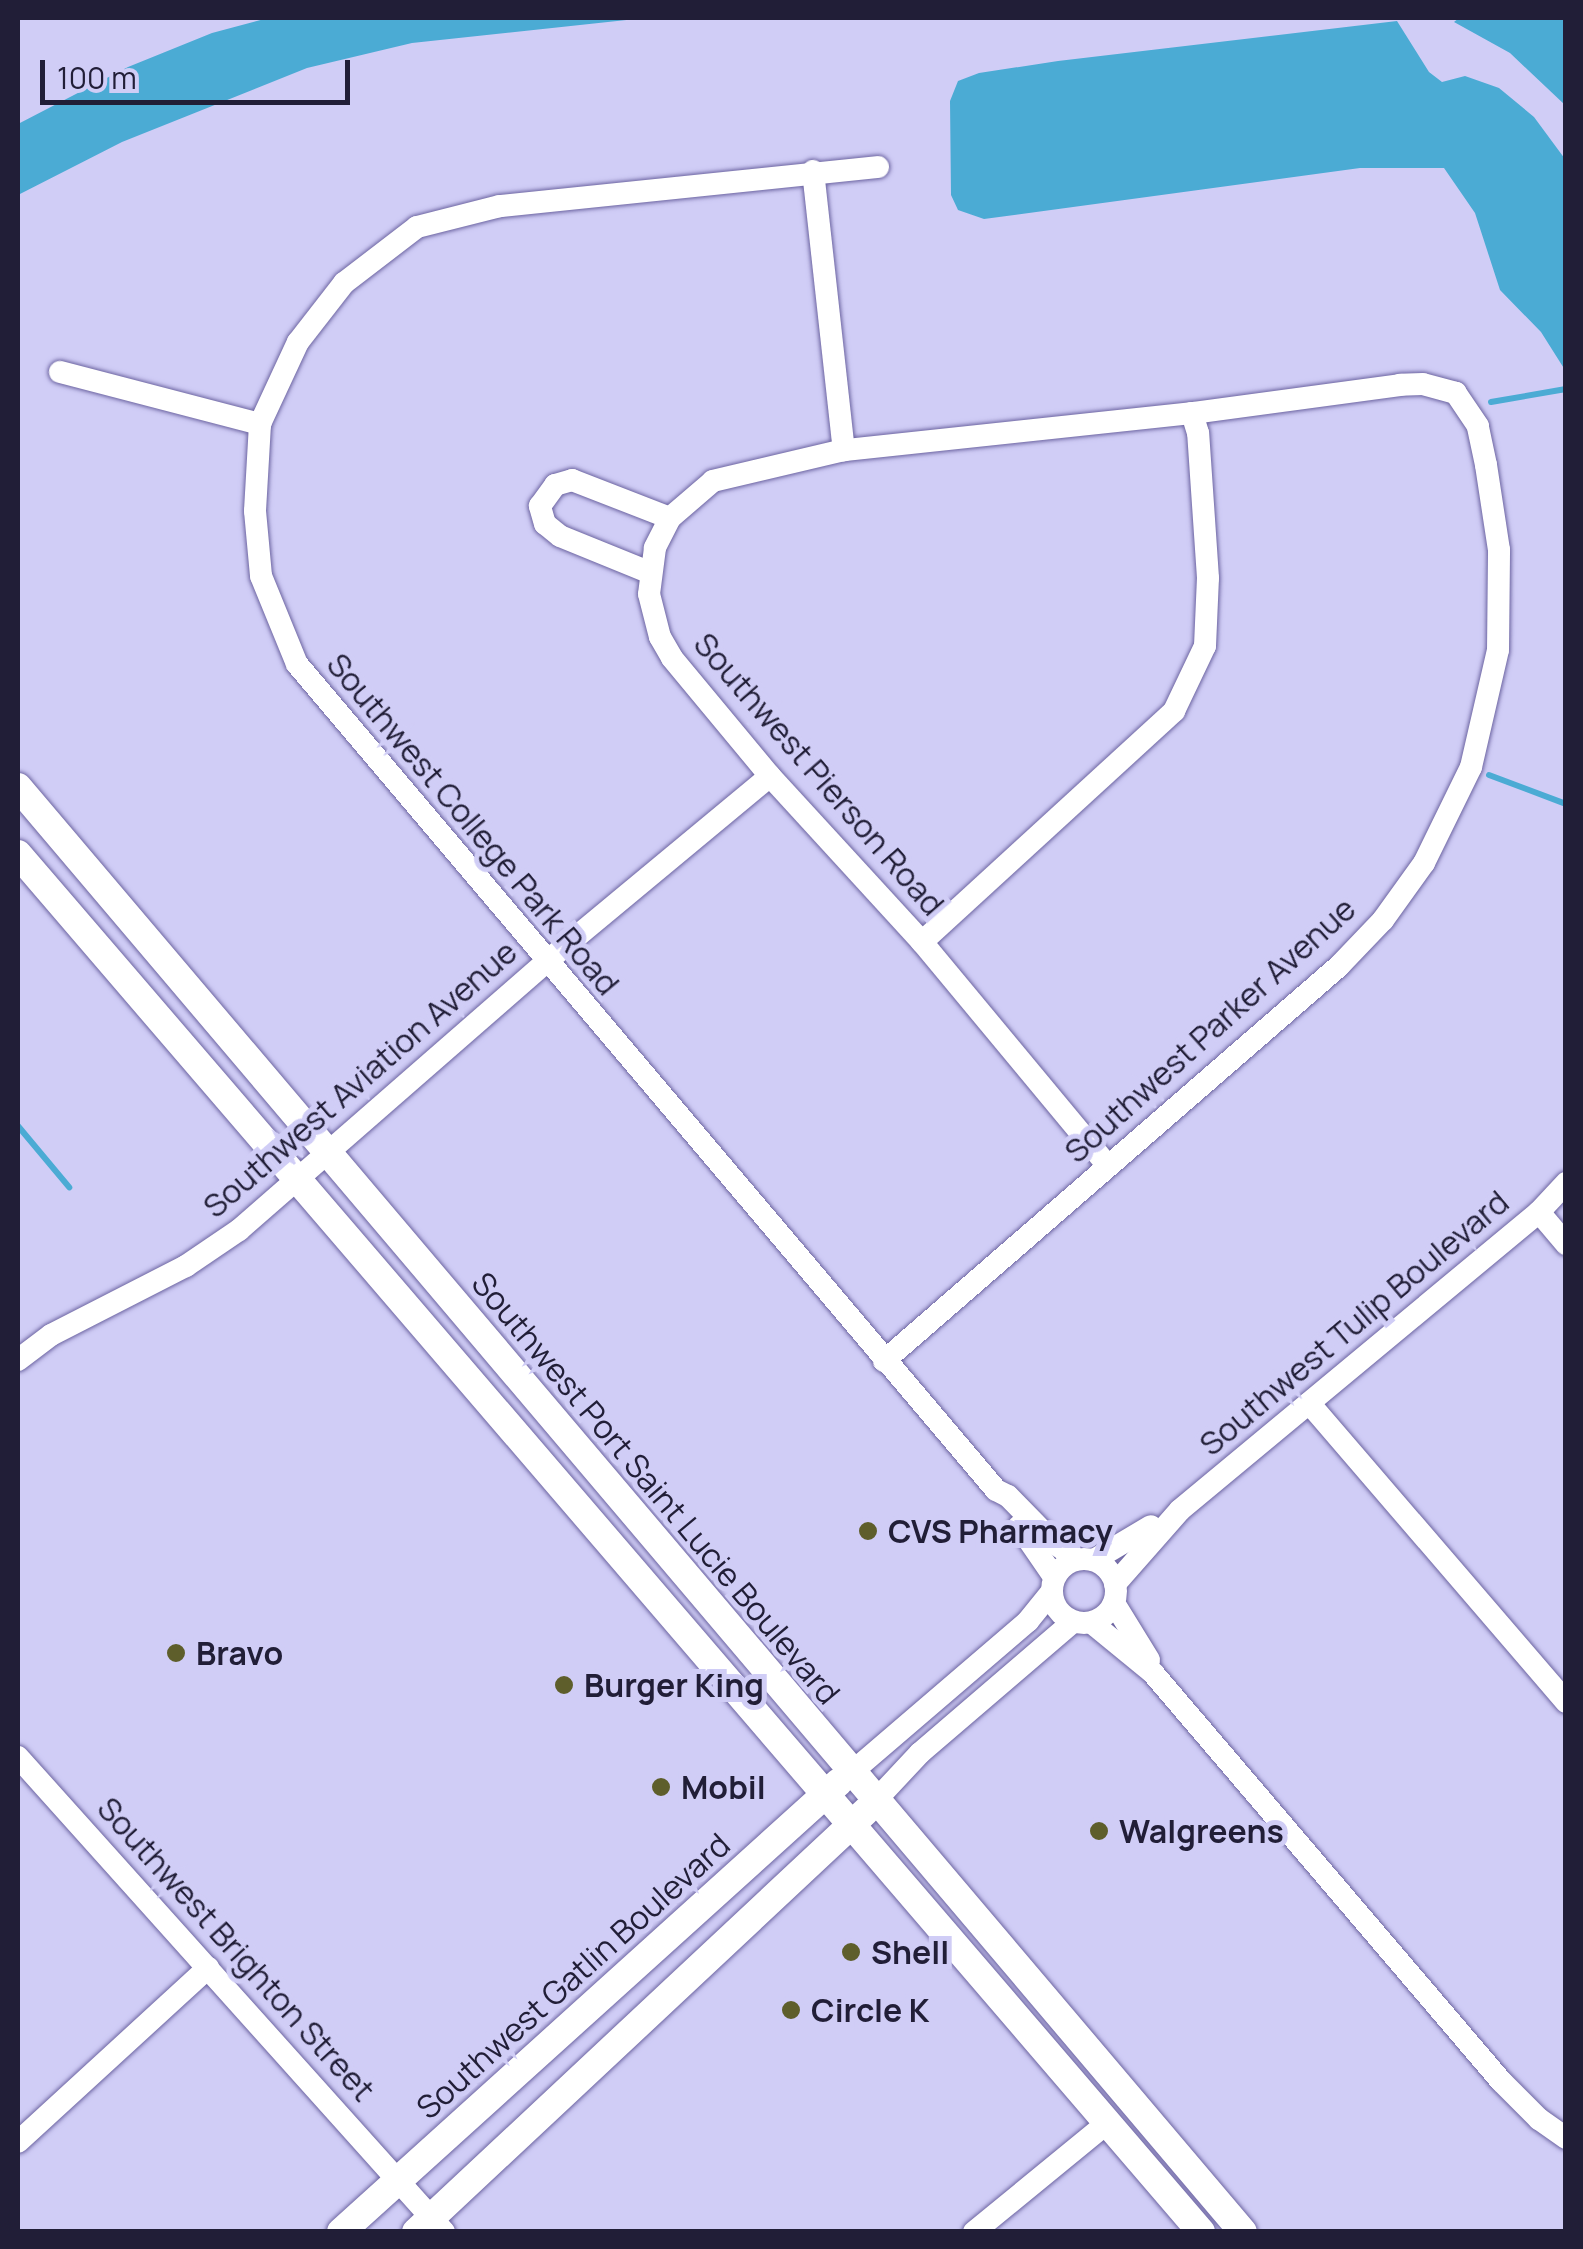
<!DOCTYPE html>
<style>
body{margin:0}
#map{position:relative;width:1583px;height:2249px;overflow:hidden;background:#d0cdf6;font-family:Manrope,sans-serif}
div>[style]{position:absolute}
.water>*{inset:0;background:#4babd4}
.stream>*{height:6px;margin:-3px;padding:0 3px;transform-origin:3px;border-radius:3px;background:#4babd4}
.roads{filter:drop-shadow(0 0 2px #6c64a1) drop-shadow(0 0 2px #6c64a1)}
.minor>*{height:22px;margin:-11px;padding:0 11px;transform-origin:11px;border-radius:11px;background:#fff}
.minor>.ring{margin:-11px;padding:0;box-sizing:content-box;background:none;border:22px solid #fff;border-radius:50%}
.major>*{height:28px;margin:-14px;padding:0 14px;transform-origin:14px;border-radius:14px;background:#fff}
.dots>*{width:28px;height:28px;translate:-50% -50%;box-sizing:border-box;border:5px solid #d0cdf6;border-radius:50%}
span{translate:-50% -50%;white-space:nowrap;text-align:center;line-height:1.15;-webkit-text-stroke:10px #d0cdf6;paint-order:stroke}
.street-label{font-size:32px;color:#211e37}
.poi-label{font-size:32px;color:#211e37;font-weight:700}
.left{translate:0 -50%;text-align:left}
.frame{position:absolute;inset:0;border:20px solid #211e37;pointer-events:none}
.scale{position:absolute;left:40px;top:60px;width:310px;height:45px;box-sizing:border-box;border:5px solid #211e37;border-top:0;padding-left:12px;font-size:30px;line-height:35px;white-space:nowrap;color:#211e37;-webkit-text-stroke:8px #d0cdf6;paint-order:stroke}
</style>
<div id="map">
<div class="water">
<div style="clip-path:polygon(268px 18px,645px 18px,412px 43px,307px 68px,122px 142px,18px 195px,18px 124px,128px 67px,212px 33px)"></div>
<div style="clip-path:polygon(1459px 18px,1565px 18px,1565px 105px,1510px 53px,1454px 22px)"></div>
<div style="clip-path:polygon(1397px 21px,1429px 72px,1442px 82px,1465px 76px,1499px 88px,1534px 117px,1565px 159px,1565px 370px,1541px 332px,1500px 290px,1475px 213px,1444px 168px,1360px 168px,984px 219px,958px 210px,951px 195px,950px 101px,958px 81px,979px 73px,1058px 61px)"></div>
</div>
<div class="stream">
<div style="left:1491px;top:402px;width:76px;rotate:-9.8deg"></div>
<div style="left:1489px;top:775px;width:82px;rotate:20.6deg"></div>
<div style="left:18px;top:1126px;width:80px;rotate:50.1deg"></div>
</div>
<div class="roads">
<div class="minor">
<div style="left:878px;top:167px;width:380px;rotate:174.1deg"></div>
<div style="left:500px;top:206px;width:86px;rotate:165.8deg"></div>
<div style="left:417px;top:227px;width:92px;rotate:142.5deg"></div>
<div style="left:344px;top:283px;width:75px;rotate:127.9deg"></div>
<div style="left:298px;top:342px;width:90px;rotate:114.9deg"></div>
<div style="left:260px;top:424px;width:87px;rotate:93.3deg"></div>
<div style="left:255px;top:511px;width:65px;rotate:84.7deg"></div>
<div style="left:261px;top:576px;width:95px;rotate:67.8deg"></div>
<div style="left:297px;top:664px;width:1082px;rotate:49.76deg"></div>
<div style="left:996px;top:1490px;width:13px;rotate:27deg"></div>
<div style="left:1008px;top:1496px;width:64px;rotate:45.6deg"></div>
<div style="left:1053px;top:1542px;width:29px;rotate:36deg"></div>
<div style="left:813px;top:171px;width:281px;rotate:83.7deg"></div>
<div style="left:60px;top:372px;width:207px;rotate:14.6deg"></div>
<div style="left:651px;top:573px;width:98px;rotate:-157.9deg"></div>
<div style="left:560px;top:536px;width:19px;rotate:-141deg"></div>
<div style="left:545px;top:524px;width:19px;rotate:-106deg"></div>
<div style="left:540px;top:506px;width:26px;rotate:-54deg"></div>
<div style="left:555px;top:485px;width:18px;rotate:-16deg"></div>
<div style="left:572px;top:480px;width:105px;rotate:21.2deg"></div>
<div style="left:922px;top:942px;width:342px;rotate:-42.5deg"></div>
<div style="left:1174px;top:711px;width:72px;rotate:-64.5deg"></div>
<div style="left:1205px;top:646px;width:68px;rotate:-87.5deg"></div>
<div style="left:1208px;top:578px;width:145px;rotate:-93.9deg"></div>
<div style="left:1198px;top:433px;width:21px;rotate:-107deg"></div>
<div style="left:1539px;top:1212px;width:42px;rotate:49.8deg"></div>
<div style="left:18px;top:1360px;width:41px;rotate:-37.1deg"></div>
<div style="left:51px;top:1335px;width:152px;rotate:-27.1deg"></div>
<div style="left:186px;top:1266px;width:64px;rotate:-34.2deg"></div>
<div style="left:239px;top:1230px;width:408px;rotate:-41.1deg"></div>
<div style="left:546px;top:962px;width:291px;rotate:-39.7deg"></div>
<div style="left:884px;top:1361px;width:603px;rotate:-40.96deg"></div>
<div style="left:1339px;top:966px;width:64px;rotate:-46.3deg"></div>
<div style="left:1383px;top:920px;width:70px;rotate:-54.3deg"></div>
<div style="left:1424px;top:863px;width:107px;rotate:-63.9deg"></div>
<div style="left:1471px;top:767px;width:120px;rotate:-77deg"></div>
<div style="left:1498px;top:650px;width:100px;rotate:-89.4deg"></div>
<div style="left:1499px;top:550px;width:86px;rotate:-98.7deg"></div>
<div style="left:1486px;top:465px;width:40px;rotate:-102deg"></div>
<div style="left:1478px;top:426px;width:40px;rotate:-124deg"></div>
<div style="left:1456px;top:393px;width:34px;rotate:-165deg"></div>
<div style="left:1423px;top:384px;width:23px;rotate:178deg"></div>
<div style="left:1400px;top:385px;width:210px;rotate:172.3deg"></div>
<div style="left:1192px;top:413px;width:350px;rotate:173.9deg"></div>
<div style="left:844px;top:450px;width:135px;rotate:166.7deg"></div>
<div style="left:713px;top:481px;width:57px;rotate:139.3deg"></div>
<div style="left:670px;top:518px;width:34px;rotate:117deg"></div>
<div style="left:655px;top:548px;width:46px;rotate:97.4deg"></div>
<div style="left:649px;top:594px;width:44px;rotate:75.7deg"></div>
<div style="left:660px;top:637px;width:24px;rotate:60deg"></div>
<div style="left:672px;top:658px;width:153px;rotate:50.3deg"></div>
<div style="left:770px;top:776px;width:225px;rotate:47.5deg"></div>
<div style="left:922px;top:942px;width:290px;rotate:50.3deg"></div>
<div style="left:1309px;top:1403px;width:394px;rotate:49.3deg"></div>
<div style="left:1019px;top:1526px;width:62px;rotate:55.5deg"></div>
<div class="ring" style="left:1052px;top:1559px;width:42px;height:42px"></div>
<div style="left:1094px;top:1560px;width:66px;rotate:-30.8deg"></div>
<div style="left:1115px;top:1584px;width:98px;rotate:-48.7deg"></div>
<div style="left:1180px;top:1510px;width:467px;rotate:-39.7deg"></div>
<div style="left:1539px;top:1212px;width:40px;rotate:-47deg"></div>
<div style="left:1114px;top:1603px;width:67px;rotate:58.4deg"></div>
<div style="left:1092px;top:1623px;width:79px;rotate:39.3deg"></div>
<div style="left:1153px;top:1673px;width:536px;rotate:49.54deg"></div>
<div style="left:1501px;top:2081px;width:54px;rotate:45deg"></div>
<div style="left:1539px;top:2119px;width:33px;rotate:35deg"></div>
<div style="left:18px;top:1757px;width:638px;rotate:48.11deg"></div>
<div style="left:852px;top:1772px;width:232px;rotate:-40.6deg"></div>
<div style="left:1028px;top:1621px;width:36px;rotate:-51deg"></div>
<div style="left:876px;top:1800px;width:64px;rotate:-46.9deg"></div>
<div style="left:920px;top:1753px;width:201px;rotate:-40.6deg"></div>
<div style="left:18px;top:2142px;width:258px;rotate:-42.5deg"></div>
<div style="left:974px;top:2232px;width:172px;rotate:-39.3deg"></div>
</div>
<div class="major">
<div style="left:18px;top:787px;width:1894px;rotate:49.71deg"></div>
<div style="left:18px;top:854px;width:1816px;rotate:49.35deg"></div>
<div style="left:341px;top:2232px;width:671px;rotate:-42.1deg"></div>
<div style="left:416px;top:2232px;width:615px;rotate:-43.09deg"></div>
</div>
</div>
<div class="dots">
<div style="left:868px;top:1531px;background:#5e5e2b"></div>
<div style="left:176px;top:1653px;background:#5e5e2b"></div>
<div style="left:564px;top:1685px;background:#5e5e2b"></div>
<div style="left:661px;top:1787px;background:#5e5e2b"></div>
<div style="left:1099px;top:1831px;background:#5e5e2b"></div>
<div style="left:851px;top:1952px;background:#5e5e2b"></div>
<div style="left:791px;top:2010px;background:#5e5e2b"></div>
</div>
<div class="street-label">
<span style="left:819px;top:774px;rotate:49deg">Southwest Pierson Road</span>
<span style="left:473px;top:824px;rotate:50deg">Southwest College Park Road</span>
<span style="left:1210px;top:1030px;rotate:-42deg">Southwest Parker Avenue</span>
<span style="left:360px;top:1079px;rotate:-41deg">Southwest Aviation Avenue</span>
<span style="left:1354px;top:1323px;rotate:-40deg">Southwest Tulip Boulevard</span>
<span style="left:656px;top:1488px;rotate:50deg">Southwest Port Saint Lucie Boulevard</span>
<span style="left:236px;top:1949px;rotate:48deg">Southwest Brighton Street</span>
<span style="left:573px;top:1976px;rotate:-42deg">Southwest Gatlin Boulevard</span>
</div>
<div class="poi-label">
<span class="left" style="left:888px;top:1531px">CVS Pharmacy</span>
<span class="left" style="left:196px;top:1653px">Bravo</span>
<span class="left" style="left:584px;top:1685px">Burger King</span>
<span class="left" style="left:681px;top:1787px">Mobil</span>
<span class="left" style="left:1119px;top:1831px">Walgreens</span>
<span class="left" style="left:871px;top:1952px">Shell</span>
<span class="left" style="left:811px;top:2010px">Circle K</span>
</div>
<div class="frame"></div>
<div class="scale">100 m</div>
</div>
